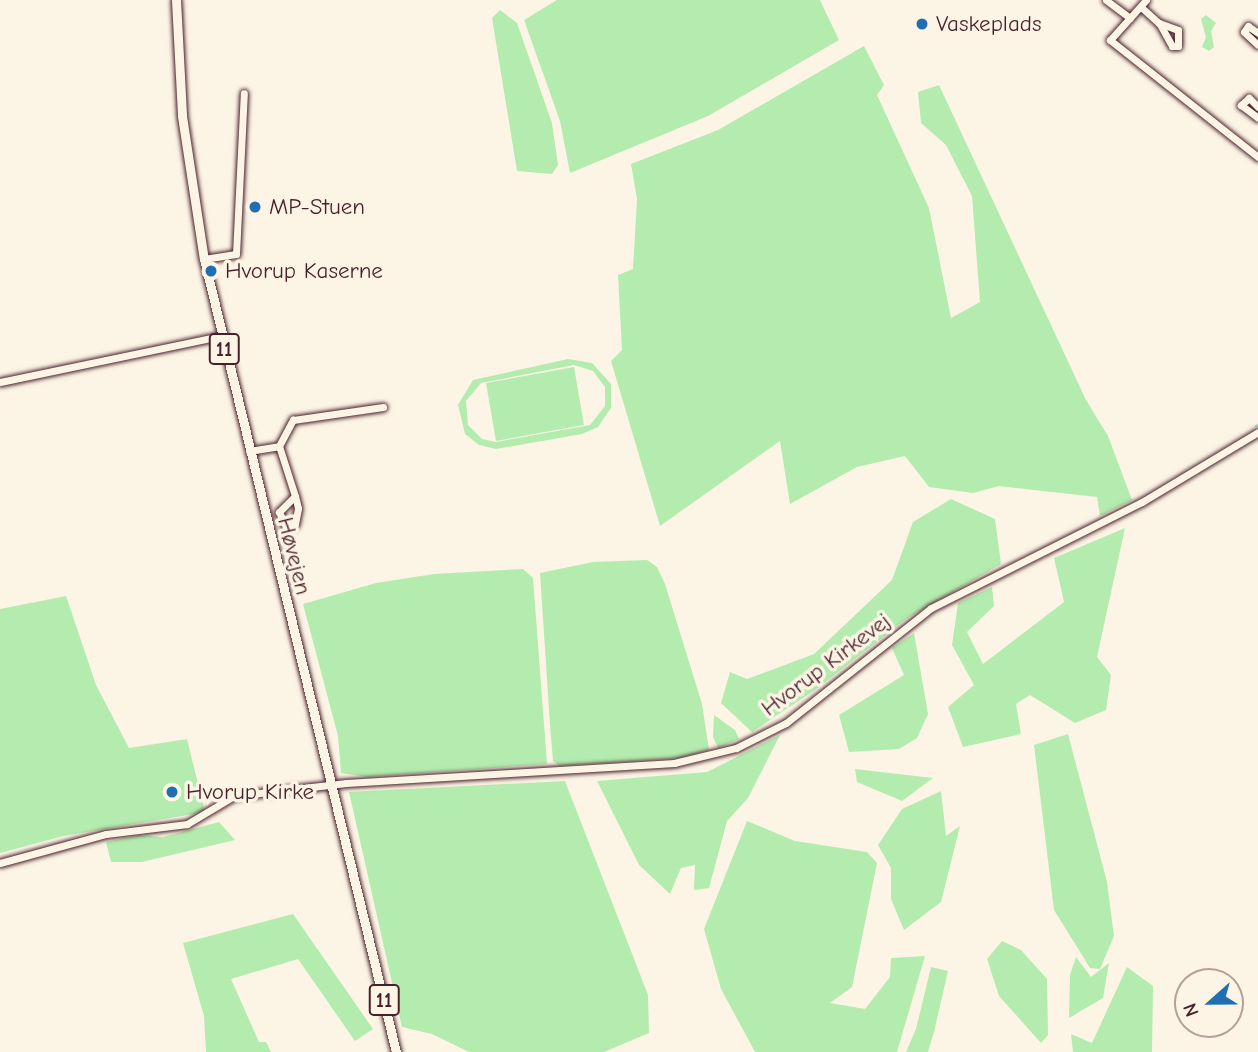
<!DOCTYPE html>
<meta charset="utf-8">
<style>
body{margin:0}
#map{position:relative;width:1258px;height:1052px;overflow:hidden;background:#fcf5e5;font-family:"Comic Neue",sans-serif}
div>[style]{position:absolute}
.green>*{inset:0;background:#b4ecaf}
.stream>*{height:2px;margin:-1px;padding:0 1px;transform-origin:1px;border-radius:1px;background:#8edfe8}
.roads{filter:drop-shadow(0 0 2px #4a1f2b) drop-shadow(0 0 2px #4a1f2b)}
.minor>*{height:7px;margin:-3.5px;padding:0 3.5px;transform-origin:3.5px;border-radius:3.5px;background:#fcf5e5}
.major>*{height:9px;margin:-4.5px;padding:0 4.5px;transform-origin:4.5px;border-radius:4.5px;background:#fcf5e5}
.dots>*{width:19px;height:19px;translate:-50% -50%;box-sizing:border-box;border:4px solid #fcf5e5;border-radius:50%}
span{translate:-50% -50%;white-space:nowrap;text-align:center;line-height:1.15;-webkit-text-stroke:7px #fcf5e5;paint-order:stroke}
.shield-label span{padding:2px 5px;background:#fcf5e5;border:2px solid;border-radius:5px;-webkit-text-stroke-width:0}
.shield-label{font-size:21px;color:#4a1f2b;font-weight:700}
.poi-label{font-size:23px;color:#4a1f2b}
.left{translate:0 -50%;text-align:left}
.street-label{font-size:23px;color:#4a1f2b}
.north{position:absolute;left:1174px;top:968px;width:70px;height:70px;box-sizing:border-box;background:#fcf5e5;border:2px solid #b59f9b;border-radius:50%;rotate:249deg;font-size:19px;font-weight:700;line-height:28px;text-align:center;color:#4a1f2b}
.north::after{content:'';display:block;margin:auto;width:24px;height:32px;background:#1f6fb2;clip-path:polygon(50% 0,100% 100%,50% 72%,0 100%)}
</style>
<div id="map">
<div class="green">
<div style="clip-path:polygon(557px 0,820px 0,839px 40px,708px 116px,570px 173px,560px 121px,524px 20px)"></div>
<div style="clip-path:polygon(500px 10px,517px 23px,552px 123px,558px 165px,552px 174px,517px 171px,492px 18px)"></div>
<div style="clip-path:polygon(1206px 15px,1216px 23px,1211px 31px,1214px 47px,1209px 51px,1202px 47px,1206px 37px,1201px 19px)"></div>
<div style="clip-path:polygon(864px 46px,884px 85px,877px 95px,929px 208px,951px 318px,980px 302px,972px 196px,946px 145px,921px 123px,918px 92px,939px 85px,1086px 400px,1108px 436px,1132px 500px,1100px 516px,1097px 497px,999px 486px,973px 493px,929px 487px,905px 456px,857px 467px,790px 504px,780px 441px,660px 526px,611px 361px,622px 350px,618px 275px,633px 269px,637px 199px,631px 164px,718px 130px)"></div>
<div style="clip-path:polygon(evenodd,568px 359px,592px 363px,611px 384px,611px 408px,598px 427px,582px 434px,496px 449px,479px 445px,465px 434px,458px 405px,473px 380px,568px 359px,574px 365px,593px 371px,605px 387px,605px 406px,590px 425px,496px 442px,482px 439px,468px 425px,466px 401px,481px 383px,574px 365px)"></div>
<div style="clip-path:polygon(574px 367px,584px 425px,496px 441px,486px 383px)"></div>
<div style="clip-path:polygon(951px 499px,995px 519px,1001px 564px,906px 619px,815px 690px,752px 732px,721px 703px,730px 672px,747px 679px,814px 654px,892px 580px,913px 522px)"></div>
<div style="clip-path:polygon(1125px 528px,1097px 657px,1111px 675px,1106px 710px,1075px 723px,1030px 695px,1016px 704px,1021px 734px,963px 747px,948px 707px,974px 685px,952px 645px,958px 603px,992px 587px,994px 606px,967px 632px,983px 664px,1064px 602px,1054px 558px)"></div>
<div style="clip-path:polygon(647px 560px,657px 567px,665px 584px,702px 704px,709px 750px,680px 758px,559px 766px,553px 761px,550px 725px,540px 573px,593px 562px)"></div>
<div style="clip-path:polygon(523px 569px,533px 578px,547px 764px,367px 777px,341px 773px,338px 736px,303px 604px,376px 583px,434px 574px)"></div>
<div style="clip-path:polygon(66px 596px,96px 685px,129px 748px,187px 739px,205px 812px,63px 836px,0 853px,0 609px)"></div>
<div style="clip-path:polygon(914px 633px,928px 714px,917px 738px,899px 749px,849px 752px,839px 715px,904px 675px,892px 648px)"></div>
<div style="clip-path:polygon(714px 715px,735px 730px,739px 739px,718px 748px,713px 737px)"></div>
<div style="clip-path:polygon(1068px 734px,1107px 882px,1114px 936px,1100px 969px,1090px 968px,1054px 910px,1034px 745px)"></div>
<div style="clip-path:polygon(780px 735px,748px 798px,727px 821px,709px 888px,694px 890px,695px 865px,681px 868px,670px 894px,639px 865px,597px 781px,707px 772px)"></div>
<div style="clip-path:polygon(855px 769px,933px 778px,902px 801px,857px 782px)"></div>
<div style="clip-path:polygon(565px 781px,648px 995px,649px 1033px,604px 1052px,469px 1052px,432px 1034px,402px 1027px,349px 792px)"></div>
<div style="clip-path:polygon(941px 791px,946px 836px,960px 826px,941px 902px,904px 930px,891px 899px,891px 868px,878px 845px,902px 809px)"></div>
<div style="clip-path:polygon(747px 821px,795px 841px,867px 852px,877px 863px,852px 987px,830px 1003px,865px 1009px,890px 977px,891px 958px,925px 956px,897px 1052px,755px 1052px,721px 989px,704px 929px)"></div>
<div style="clip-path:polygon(219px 822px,235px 840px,142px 862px,111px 862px,106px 842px,140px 835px,163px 837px)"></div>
<div style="clip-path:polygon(293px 914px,373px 1029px,355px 1041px,298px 959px,231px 979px,259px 1042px,266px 1042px,271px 1052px,206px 1052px,204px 1016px,183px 943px)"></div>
<div style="clip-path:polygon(1002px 941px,1021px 950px,1047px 979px,1048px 1035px,1041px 1043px,999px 996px,987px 959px)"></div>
<div style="clip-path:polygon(1076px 957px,1091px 977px,1109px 963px,1103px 998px,1069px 1018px,1070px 975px)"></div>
<div style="clip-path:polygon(931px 967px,948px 971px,934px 1032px,928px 1052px,906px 1052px,916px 1029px)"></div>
<div style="clip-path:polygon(1127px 967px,1153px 986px,1152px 1052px,1073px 1052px,1071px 1034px,1092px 1043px)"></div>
</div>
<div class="stream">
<div style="left:1256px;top:426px;width:2px;rotate:-27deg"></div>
</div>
<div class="roads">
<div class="minor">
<div style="left:1106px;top:0;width:30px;rotate:37deg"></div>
<div style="left:1146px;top:0;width:54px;rotate:132deg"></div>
<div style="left:1110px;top:40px;width:189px;rotate:38.3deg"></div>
<div style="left:1141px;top:7px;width:24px;rotate:42deg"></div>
<div style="left:1159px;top:23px;width:20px;rotate:20deg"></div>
<div style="left:1178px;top:30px;width:16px;rotate:90deg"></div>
<div style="left:1178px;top:46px;width:6px;rotate:180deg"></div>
<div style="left:1172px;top:46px;width:26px;rotate:-119deg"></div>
<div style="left:1258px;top:33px;width:12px;rotate:-145deg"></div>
<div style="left:1248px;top:26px;width:7px;rotate:124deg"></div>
<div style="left:1244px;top:32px;width:19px;rotate:43deg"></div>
<div style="left:1258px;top:107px;width:13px;rotate:-135deg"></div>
<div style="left:1249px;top:98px;width:11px;rotate:139deg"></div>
<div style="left:1241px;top:105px;width:21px;rotate:37deg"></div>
<div style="left:204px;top:259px;width:32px;rotate:-9deg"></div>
<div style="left:236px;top:254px;width:161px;rotate:-87.2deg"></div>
<div style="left:0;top:382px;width:226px;rotate:-11.8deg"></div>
<div style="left:249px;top:451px;width:30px;rotate:-9deg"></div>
<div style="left:295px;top:496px;width:23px;rotate:135deg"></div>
<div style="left:279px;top:512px;width:19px;rotate:65deg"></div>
<div style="left:287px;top:529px;width:9px;rotate:-32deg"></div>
<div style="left:295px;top:524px;width:16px;rotate:-79deg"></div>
<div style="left:298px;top:508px;width:12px;rotate:-104deg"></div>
<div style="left:295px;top:496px;width:52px;rotate:-107.7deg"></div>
<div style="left:279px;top:446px;width:30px;rotate:-62deg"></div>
<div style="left:293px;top:420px;width:91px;rotate:-8.2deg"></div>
<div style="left:0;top:863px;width:110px;rotate:-15.3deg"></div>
<div style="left:106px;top:834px;width:82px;rotate:-7deg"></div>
<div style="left:187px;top:824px;width:55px;rotate:-30.8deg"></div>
<div style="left:234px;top:796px;width:113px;rotate:-6.6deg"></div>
<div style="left:346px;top:783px;width:329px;rotate:-3.5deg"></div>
<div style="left:674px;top:763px;width:64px;rotate:-13.6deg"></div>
<div style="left:736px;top:748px;width:56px;rotate:-26.6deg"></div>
<div style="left:786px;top:723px;width:185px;rotate:-38.4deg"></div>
<div style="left:931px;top:608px;width:236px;rotate:-26.7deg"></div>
<div style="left:1142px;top:502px;width:135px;rotate:-31.1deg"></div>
</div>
<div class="major">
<div style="left:176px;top:0;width:116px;rotate:87deg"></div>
<div style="left:182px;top:116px;width:145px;rotate:81.3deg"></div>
<div style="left:204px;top:259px;width:816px;rotate:76.39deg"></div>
</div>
</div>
<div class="dots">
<div style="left:922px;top:24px;background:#1f6fb2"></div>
<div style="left:255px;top:207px;background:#1f6fb2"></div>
<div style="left:211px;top:271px;background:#1f6fb2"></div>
<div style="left:172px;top:792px;background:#1f6fb2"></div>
</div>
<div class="shield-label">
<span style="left:224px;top:349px">11</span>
<span style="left:384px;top:1000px">11</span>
</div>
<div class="poi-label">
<span class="left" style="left:936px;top:24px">Vaskeplads</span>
<span class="left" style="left:269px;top:207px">MP-Stuen</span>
<span class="left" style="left:225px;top:271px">Hvorup Kaserne</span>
<span class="left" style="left:186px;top:792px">Hvorup Kirke</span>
</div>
<div class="street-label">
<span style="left:294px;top:556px;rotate:76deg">Høvejen</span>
<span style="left:826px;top:665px;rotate:-37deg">Hvorup Kirkevej</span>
</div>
<div class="north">N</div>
</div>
